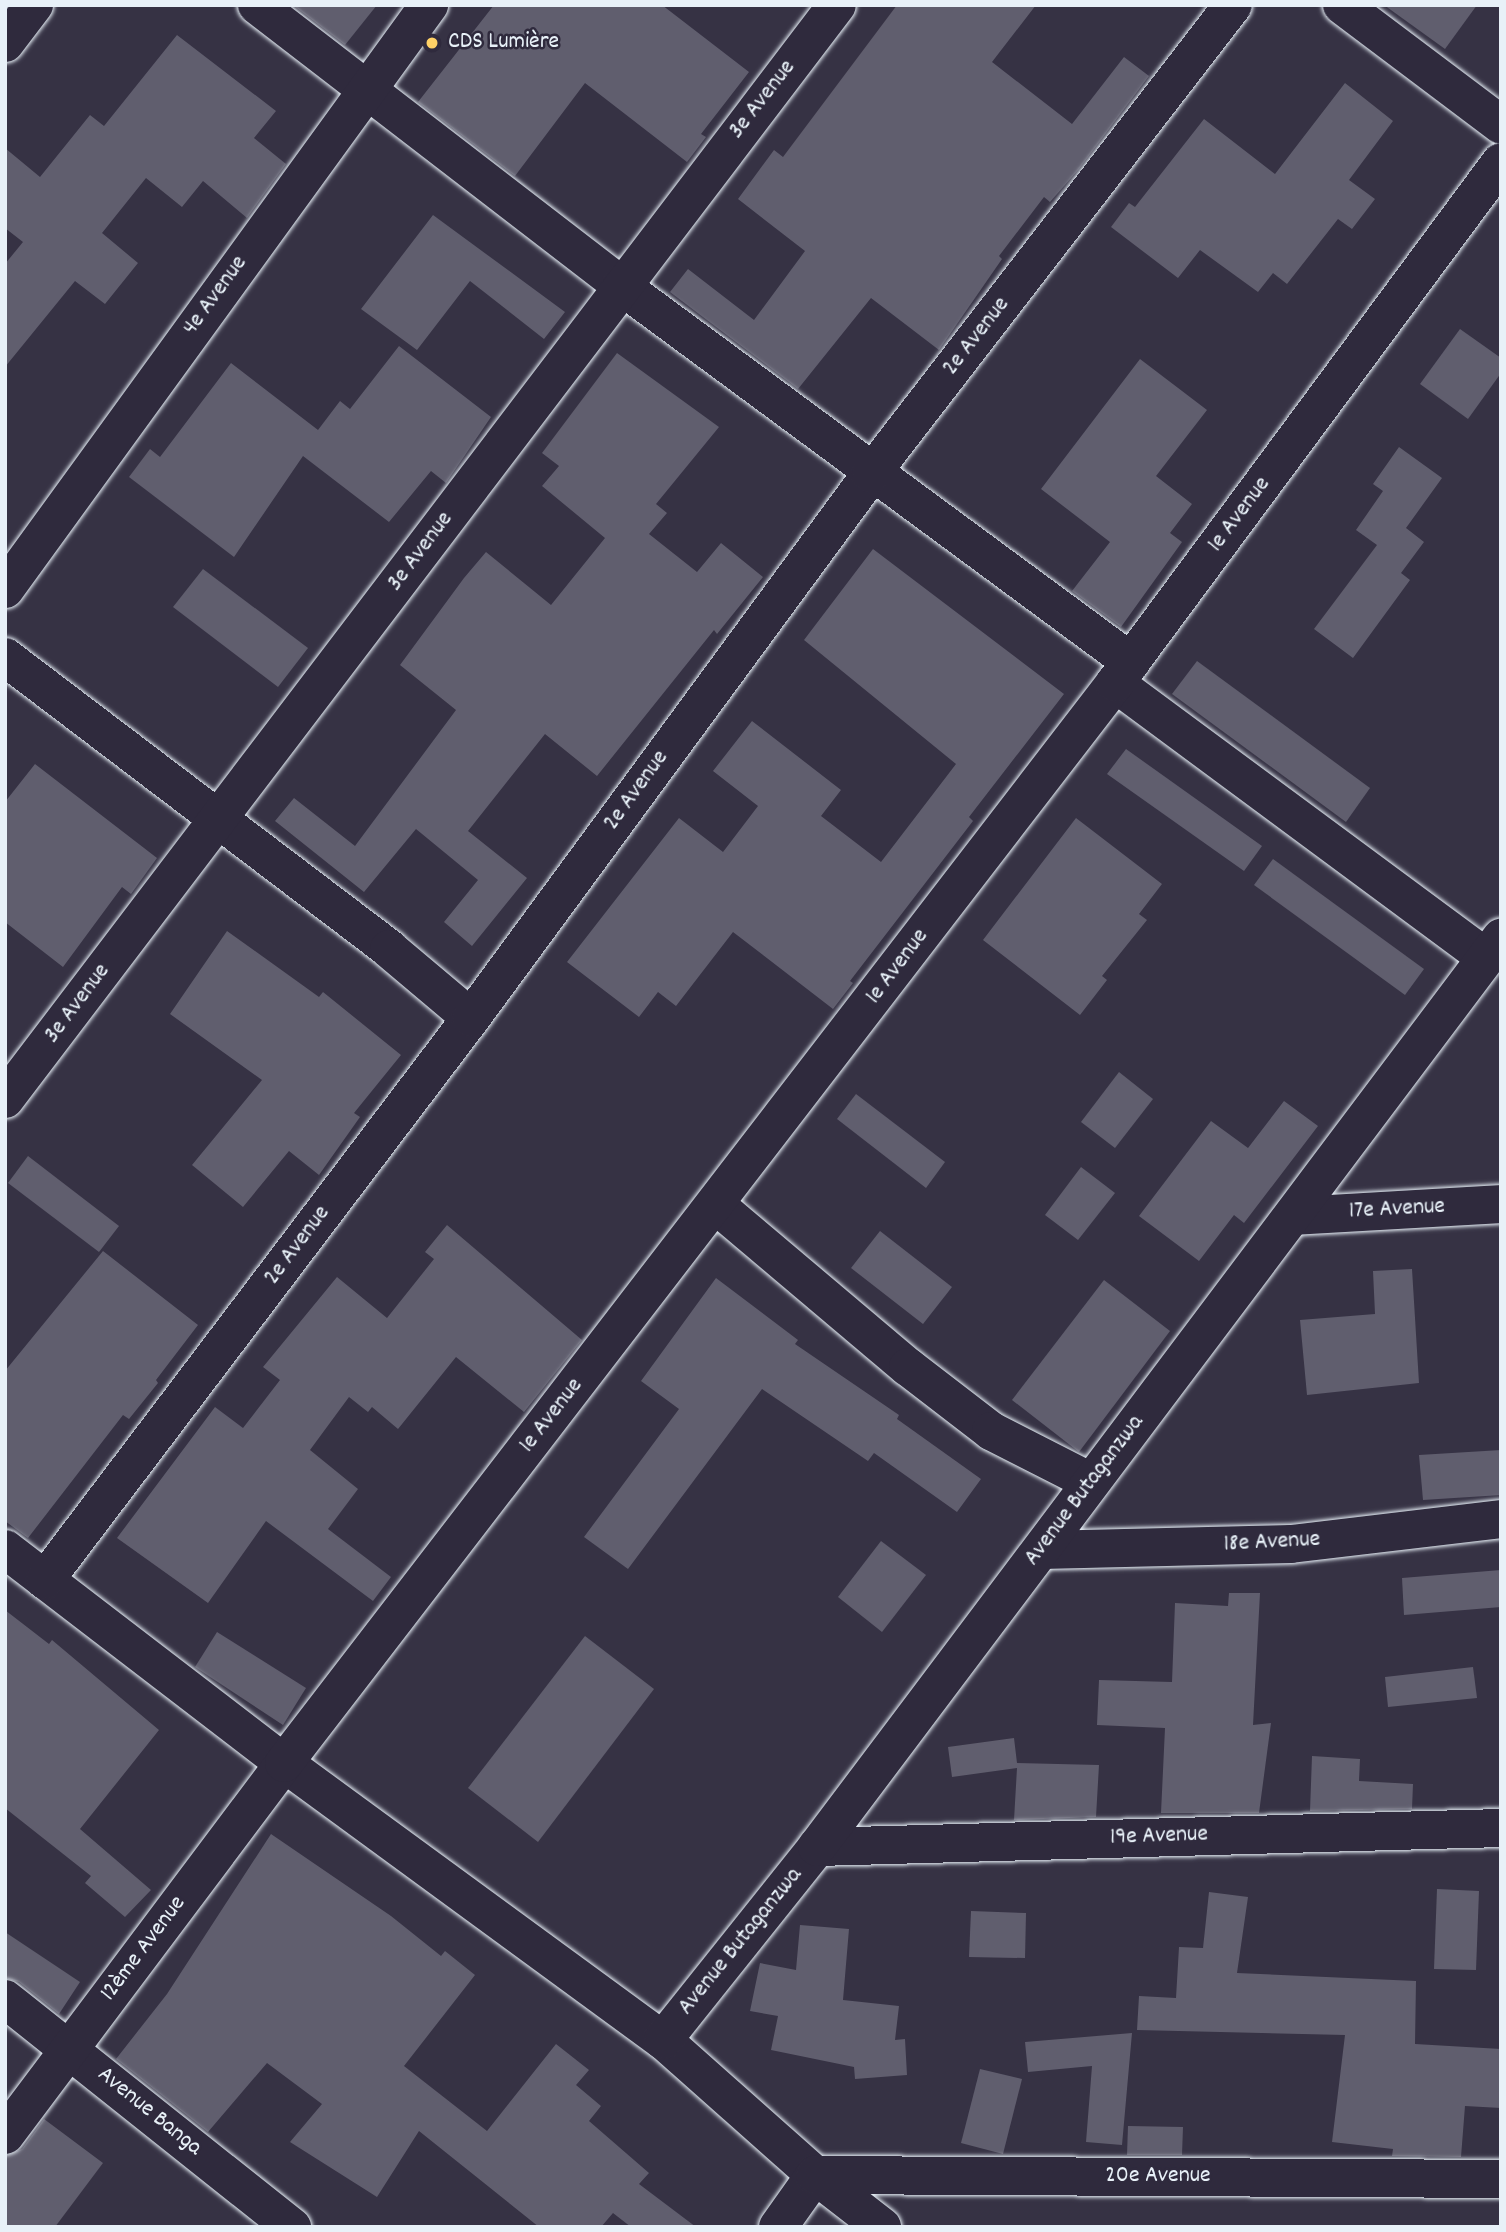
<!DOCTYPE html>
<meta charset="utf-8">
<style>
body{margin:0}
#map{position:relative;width:1506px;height:2232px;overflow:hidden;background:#363244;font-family:Dekko,sans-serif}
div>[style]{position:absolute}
.building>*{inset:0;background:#605e6e}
.roads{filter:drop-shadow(0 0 2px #e8f1f8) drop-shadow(0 0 2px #e8f1f8)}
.street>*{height:38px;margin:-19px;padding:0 19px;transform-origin:19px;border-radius:19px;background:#2f2a3d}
.dots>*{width:19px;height:19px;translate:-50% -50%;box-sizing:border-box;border:4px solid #2f2a3d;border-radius:50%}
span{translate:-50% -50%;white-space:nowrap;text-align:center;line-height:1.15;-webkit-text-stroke:5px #2f2a3d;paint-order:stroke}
.poi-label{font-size:24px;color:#e8f1f8}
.left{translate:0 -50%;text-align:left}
.street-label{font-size:24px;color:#e8f1f8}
.frame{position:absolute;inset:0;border:7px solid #e8f1f8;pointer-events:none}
</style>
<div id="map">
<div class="building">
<div style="clip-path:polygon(293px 5px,377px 5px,345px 45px)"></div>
<div style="clip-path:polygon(494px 5px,662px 5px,749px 72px,701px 134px,706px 137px,687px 162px,585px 83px,515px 176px,418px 102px)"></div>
<div style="clip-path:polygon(897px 5px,1036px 5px,992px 62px,1072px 124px,1124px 57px,1149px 76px,1079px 169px,1050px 202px,1044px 197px,999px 256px,1002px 259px,939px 350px,871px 298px,798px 389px,670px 292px,688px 269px,754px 320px,805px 251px,738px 199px,774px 150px,783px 157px)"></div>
<div style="clip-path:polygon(1384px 5px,1477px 5px,1445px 49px)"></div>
<div style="clip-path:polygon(177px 35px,276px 111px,254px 138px,286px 164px,247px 218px,203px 181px,182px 207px,146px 178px,102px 233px,138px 263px,105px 304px,75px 281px,5px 367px,5px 264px,23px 242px,5px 228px,5px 148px,40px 177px,90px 115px,104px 126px)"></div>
<div style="clip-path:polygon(1345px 83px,1393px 121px,1349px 180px,1375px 199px,1352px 229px,1338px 219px,1287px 284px,1273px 273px,1258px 292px,1200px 250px,1178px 278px,1111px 227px,1129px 203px,1135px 207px,1204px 119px,1275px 174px)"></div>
<div style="clip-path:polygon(433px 215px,565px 312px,544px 339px,470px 281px,417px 350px,361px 309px)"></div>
<div style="clip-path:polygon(1460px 329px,1501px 358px,1501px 373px,1468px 419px,1420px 384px)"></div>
<div style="clip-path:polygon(399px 346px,491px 417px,446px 483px,431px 471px,389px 522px,303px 456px,234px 557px,129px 477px,150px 449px,160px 457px,231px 363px,318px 430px,340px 401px,350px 409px)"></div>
<div style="clip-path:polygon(617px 353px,719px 427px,656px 504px,667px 513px,649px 534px,697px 572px,721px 543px,763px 577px,717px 634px,714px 630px,597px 776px,545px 734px,468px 831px,527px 878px,472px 946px,444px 922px,478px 880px,416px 829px,364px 892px,275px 821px,294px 798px,355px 846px,456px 710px,400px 665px,464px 578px,486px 552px,551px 605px,605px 538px,542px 486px,559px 466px,542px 453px)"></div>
<div style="clip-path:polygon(1140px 359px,1207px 410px,1156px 476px,1192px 504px,1170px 533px,1182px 542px,1121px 627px,1072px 591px,1110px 542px,1041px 489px)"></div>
<div style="clip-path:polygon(1399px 447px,1442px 478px,1406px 528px,1424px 542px,1401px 573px,1410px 580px,1353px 658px,1314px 629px,1377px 545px,1356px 530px,1383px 491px,1373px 484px)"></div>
<div style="clip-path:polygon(873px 549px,1064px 694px,969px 817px,973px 821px,850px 981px,853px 983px,833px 1009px,733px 932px,676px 1006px,658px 992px,639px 1017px,567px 962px,679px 818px,723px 852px,758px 806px,713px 771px,752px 721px,841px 790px,821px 816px,881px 862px,956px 764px,804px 640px)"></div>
<div style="clip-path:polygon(203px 569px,308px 648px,278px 687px,173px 607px)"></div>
<div style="clip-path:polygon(1197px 661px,1370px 788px,1346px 822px,1172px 694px)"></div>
<div style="clip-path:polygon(1126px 749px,1262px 846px,1244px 871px,1107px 774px)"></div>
<div style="clip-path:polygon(35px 764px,157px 858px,131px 894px,122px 887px,63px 967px,5px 922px,5px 802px)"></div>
<div style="clip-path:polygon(1076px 818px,1162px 884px,1139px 914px,1147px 920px,1102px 976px,1107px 980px,1080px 1015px,983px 940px)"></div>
<div style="clip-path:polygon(1273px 859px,1424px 969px,1405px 995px,1254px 885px)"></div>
<div style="clip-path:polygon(227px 931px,319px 997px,323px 992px,401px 1055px,354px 1113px,360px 1117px,319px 1175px,289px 1151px,243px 1207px,192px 1165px,262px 1080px,170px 1014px)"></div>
<div style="clip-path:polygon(1119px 1072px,1153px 1099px,1115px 1148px,1081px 1122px)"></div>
<div style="clip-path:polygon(856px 1094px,945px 1162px,926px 1188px,837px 1119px)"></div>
<div style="clip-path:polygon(1284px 1101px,1318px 1126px,1244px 1223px,1234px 1215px,1199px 1261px,1139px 1216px,1211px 1121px,1248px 1148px)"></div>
<div style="clip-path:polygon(28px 1156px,119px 1226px,99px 1252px,8px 1183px)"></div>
<div style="clip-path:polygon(1081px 1167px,1115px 1193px,1078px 1240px,1045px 1215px)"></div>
<div style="clip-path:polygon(447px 1225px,582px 1340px,524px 1412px,456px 1357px,398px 1429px,372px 1407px,368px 1412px,349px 1397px,310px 1450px,358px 1489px,328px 1529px,391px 1577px,373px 1601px,266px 1521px,208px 1603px,117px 1538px,215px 1407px,243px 1428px,280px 1380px,263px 1367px,337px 1277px,387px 1318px,434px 1259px,425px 1252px)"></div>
<div style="clip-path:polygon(880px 1231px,952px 1287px,923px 1324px,851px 1268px)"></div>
<div style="clip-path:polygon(103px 1251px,198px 1325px,156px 1380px,158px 1383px,129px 1419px,123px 1415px,28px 1538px,5px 1521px,5px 1371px)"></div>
<div style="clip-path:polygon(1412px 1269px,1419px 1383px,1307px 1395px,1300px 1320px,1375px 1314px,1373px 1271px)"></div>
<div style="clip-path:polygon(716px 1278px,798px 1340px,795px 1344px,899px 1415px,897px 1419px,981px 1479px,957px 1512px,874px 1453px,868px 1461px,762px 1389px,628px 1569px,584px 1537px,679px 1409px,641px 1381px)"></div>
<div style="clip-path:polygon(1104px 1280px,1170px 1331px,1079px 1452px,1012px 1400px)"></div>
<div style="clip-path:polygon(1501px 1450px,1501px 1495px,1423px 1500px,1419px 1455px)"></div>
<div style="clip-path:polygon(881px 1541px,926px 1575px,882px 1632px,838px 1597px)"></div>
<div style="clip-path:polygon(1501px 1570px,1501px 1607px,1404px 1615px,1402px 1578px)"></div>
<div style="clip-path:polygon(1229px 1593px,1260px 1593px,1253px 1725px,1271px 1723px,1259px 1813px,1161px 1813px,1165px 1728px,1097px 1725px,1099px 1680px,1172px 1682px,1175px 1603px,1228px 1606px)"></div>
<div style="clip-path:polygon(5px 1610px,49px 1644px,52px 1640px,159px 1730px,80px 1829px,151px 1890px,125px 1917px,85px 1883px,91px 1876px,5px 1808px)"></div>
<div style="clip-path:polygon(217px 1632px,306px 1688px,283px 1725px,195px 1667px)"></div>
<div style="clip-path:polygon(585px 1636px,654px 1689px,538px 1842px,468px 1788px)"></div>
<div style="clip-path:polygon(1473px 1667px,1477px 1698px,1388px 1707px,1385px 1677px)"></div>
<div style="clip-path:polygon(1014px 1738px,1017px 1763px,1099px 1765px,1096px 1817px,1014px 1820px,1017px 1768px,952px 1777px,948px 1747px)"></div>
<div style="clip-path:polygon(1312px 1756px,1360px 1759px,1359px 1781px,1413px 1784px,1412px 1809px,1310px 1811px)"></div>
<div style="clip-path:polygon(271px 1834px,391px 1916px,441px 1956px,445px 1951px,475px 1975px,404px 2066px,487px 2131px,556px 2044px,589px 2070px,576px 2085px,601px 2106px,589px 2121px,649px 2173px,639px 2184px,696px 2227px,631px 2227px,613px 2213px,601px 2227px,539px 2227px,419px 2131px,377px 2197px,290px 2142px,322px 2104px,267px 2063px,208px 2132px,116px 2059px,167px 1994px)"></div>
<div style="clip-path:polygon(1437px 1889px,1479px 1891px,1476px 1970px,1434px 1969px)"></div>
<div style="clip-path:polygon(1209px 1892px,1248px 1897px,1237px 1973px,1416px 1981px,1415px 2044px,1501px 2049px,1501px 2108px,1465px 2106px,1461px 2157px,1392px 2156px,1393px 2149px,1332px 2142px,1345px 2035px,1137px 2030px,1139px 1996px,1176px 1998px,1179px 1947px,1203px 1948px)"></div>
<div style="clip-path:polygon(971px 1911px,1026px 1913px,1025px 1958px,969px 1957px)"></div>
<div style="clip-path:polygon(800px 1925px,849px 1929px,843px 2000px,899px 2006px,895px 2040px,905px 2039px,907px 2075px,855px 2079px,854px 2067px,771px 2050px,778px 2016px,750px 2011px,760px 1963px,796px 1970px)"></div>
<div style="clip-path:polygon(5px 1932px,80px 1982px,59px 2014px,19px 1982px,5px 1978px)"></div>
<div style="clip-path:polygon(1132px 2033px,1122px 2145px,1086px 2142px,1092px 2066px,1028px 2072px,1025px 2042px)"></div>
<div style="clip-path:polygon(980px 2069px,1022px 2079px,1003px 2154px,961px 2143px)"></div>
<div style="clip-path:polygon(44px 2119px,103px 2163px,55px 2227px,5px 2227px,5px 2156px,22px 2149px)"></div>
<div style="clip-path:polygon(1128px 2126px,1183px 2127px,1182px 2155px,1127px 2155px)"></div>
</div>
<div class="roads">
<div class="street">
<div style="left:257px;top:5px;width:458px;rotate:37.6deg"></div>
<div style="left:620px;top:285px;width:635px;rotate:36.42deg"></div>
<div style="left:1342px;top:5px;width:199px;rotate:37deg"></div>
<div style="left:5px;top:43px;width:48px;rotate:-52.7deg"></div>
<div style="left:5px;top:589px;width:722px;rotate:-54.02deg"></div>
<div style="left:5px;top:657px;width:482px;rotate:37.2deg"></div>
<div style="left:389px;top:949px;width:107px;rotate:40.1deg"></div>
<div style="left:1115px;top:683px;width:460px;rotate:36.5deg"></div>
<div style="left:5px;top:1099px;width:1374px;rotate:-52.75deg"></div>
<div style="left:716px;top:1205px;width:251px;rotate:40.2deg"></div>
<div style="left:908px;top:1367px;width:105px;rotate:37.6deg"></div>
<div style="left:991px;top:1431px;width:112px;rotate:27deg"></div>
<div style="left:1293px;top:1216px;width:208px;rotate:-3.3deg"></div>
<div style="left:5px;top:1549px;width:352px;rotate:37.5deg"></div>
<div style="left:284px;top:1763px;width:469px;rotate:36.2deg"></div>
<div style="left:663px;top:2040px;width:203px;rotate:41.6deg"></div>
<div style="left:815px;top:2175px;width:85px;rotate:37.8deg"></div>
<div style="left:1042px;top:1550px;width:249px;rotate:-1.4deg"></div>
<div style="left:1291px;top:1544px;width:211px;rotate:-6.8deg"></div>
<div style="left:45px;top:1580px;width:705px;rotate:-52.84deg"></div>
<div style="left:471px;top:1018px;width:675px;rotate:-53.67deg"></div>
<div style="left:871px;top:474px;width:592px;rotate:-52.34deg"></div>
<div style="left:817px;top:1847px;width:684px;rotate:-1.59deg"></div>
<div style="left:5px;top:1999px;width:367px;rotate:38.5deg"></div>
<div style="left:663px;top:2040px;width:247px;rotate:-51.4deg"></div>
<div style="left:817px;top:1847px;width:1138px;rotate:-53.04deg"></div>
<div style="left:5px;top:2135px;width:465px;rotate:-53.1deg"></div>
<div style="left:284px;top:1763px;width:1363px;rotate:-52.42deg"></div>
<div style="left:1115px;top:683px;width:648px;rotate:-53.47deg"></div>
<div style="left:778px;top:2227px;width:64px;rotate:-54.6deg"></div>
<div style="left:815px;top:2175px;width:686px;rotate:0.33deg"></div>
</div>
</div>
<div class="dots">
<div style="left:432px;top:43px;background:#ffd166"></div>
</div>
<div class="poi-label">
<span class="left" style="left:448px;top:43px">CDS Lumière</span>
</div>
<div class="street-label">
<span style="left:763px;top:100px;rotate:-52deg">3e Avenue</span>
<span style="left:216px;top:296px;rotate:-54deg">4e Avenue</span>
<span style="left:977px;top:337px;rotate:-52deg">2e Avenue</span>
<span style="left:1240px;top:515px;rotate:-53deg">1e Avenue</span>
<span style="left:421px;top:552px;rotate:-53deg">3e Avenue</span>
<span style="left:637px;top:791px;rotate:-54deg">2e Avenue</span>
<span style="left:898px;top:967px;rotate:-53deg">1e Avenue</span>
<span style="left:78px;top:1004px;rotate:-53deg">3e Avenue</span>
<span style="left:1397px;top:1210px;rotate:-3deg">17e Avenue</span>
<span style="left:298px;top:1246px;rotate:-53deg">2e Avenue</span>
<span style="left:552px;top:1416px;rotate:-52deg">1e Avenue</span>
<span style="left:1085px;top:1491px;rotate:-53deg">Avenue Butaganzwa</span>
<span style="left:1272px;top:1543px;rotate:-3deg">18e Avenue</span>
<span style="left:1159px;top:1837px;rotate:-2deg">19e Avenue</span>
<span style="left:741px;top:1942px;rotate:-51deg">Avenue Butaganzwa</span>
<span style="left:144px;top:1949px;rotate:-53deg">12ème Avenue</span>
<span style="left:149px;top:2112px;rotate:39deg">Avenue Banga</span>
<span style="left:1158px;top:2177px">20e Avenue</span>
</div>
<div class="frame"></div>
</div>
